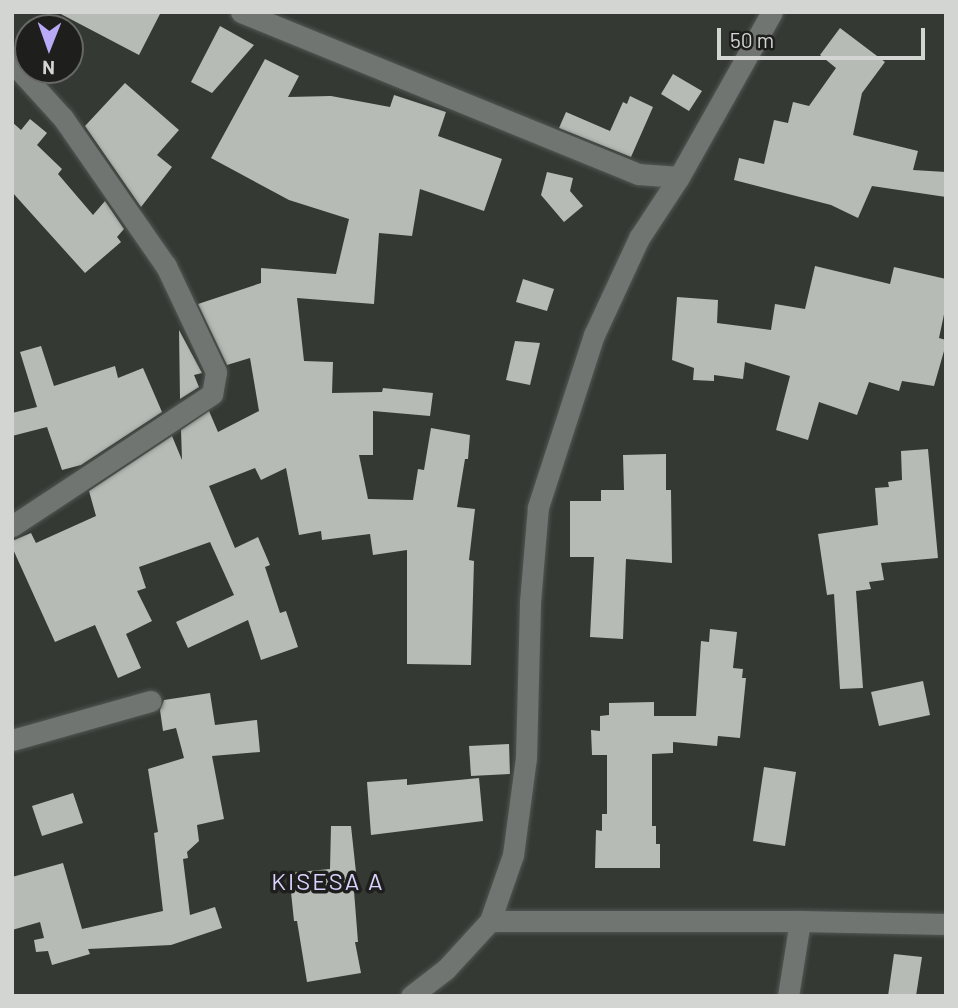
<!DOCTYPE html>
<style>
body{margin:0}
#map{position:relative;width:958px;height:1008px;overflow:hidden;background:#353934;font-family:Barlow,sans-serif}
div>[style]{position:absolute}
.building>*{inset:0;background:#b6bbb5}
.roads{filter:drop-shadow(0 0 2px #535653) drop-shadow(0 0 2px #535653)}
.minor>*{height:21px;margin:-10.5px;padding:0 10.5px;transform-origin:10.5px;border-radius:10.5px;background:#717571}
span{translate:-50% -50%;white-space:nowrap;text-align:center;line-height:1.15;-webkit-text-stroke:7px #1e1f1d;paint-order:stroke}
.quarter-label{font-size:24px;color:#d9d2fe;letter-spacing:2px}
.frame{position:absolute;inset:0;border:14px solid #d2d5d2;pointer-events:none}
.north{position:absolute;left:14px;top:14px;width:70px;height:70px;box-sizing:border-box;background:#1e1f1d;border:2px solid #666865;border-radius:50%;rotate:181deg;font-size:19px;font-weight:700;line-height:28px;text-align:center;color:#d2d5d2}
.north::after{content:'';display:block;margin:auto;width:24px;height:32px;background:#b9aaf7;clip-path:polygon(50% 0,100% 100%,50% 72%,0 100%)}
.scale{position:absolute;left:717px;top:28px;width:208px;height:32px;box-sizing:border-box;border:4px solid #d2d5d2;border-top:0;padding-left:9px;font-size:21px;line-height:24px;white-space:nowrap;color:#d2d5d2;-webkit-text-stroke:5px #1e1f1d;paint-order:stroke}
</style>
<div id="map">
<div class="building">
<div style="clip-path:polygon(57px 12px,161px 12px,139px 55px)"></div>
<div style="clip-path:polygon(220px 26px,254px 45px,212px 93px,191px 82px)"></div>
<div style="clip-path:polygon(840px 28px,885px 62px,862px 93px,853px 135px,918px 151px,913px 170px,946px 172px,946px 197px,872px 186px,858px 218px,831px 205px,734px 180px,739px 158px,764px 164px,774px 120px,788px 123px,793px 102px,809px 106px,836px 68px,820px 55px)"></div>
<div style="clip-path:polygon(265px 59px,299px 76px,288px 97px,331px 96px,390px 107px,394px 95px,446px 112px,438px 136px,502px 159px,484px 211px,420px 189px,412px 236px,379px 233px,374px 304px,297px 298px,304px 361px,333px 362px,332px 393px,382px 392px,383px 388px,433px 393px,430px 416px,373px 411px,373px 455px,359px 455px,368px 499px,413px 500px,418px 469px,424px 470px,431px 428px,470px 435px,468px 459px,465px 459px,457px 507px,475px 509px,469px 560px,474px 561px,471px 665px,407px 664px,407px 550px,373px 555px,370px 534px,322px 540px,321px 531px,299px 535px,286px 468px,261px 480px,255px 468px,209px 486px,235px 548px,258px 537px,270px 565px,265px 567px,280px 613px,286px 611px,298px 647px,261px 660px,248px 620px,188px 648px,176px 622px,234px 595px,210px 542px,139px 567px,146px 588px,137px 591px,152px 621px,126px 634px,141px 668px,118px 678px,95px 625px,55px 642px,12px 547px,12px 541px,31px 533px,36px 543px,96px 516px,89px 491px,172px 436px,182px 460px,181px 430px,209px 411px,218px 432px,259px 411px,250px 358px,227px 365px,198px 304px,261px 283px,261px 268px,336px 274px,349px 219px,289px 200px,211px 158px)"></div>
<div style="clip-path:polygon(673px 74px,702px 91px,689px 111px,661px 94px)"></div>
<div style="clip-path:polygon(125px 83px,179px 130px,157px 155px,172px 167px,141px 207px,85px 126px)"></div>
<div style="clip-path:polygon(630px 96px,653px 107px,631px 157px,559px 128px,566px 112px,610px 131px,623px 102px,627px 104px)"></div>
<div style="clip-path:polygon(30px 119px,47px 133px,37px 145px,62px 169px,58px 174px,93px 215px,105px 201px,124px 229px,117px 237px,121px 242px,85px 273px,12px 192px,12px 122px,21px 130px)"></div>
<div style="clip-path:polygon(547px 172px,573px 178px,570px 191px,583px 206px,564px 222px,541px 195px)"></div>
<div style="clip-path:polygon(815px 266px,890px 284px,894px 267px,946px 279px,946px 305px,939px 338px,946px 340px,946px 344px,934px 386px,902px 381px,899px 391px,869px 382px,857px 415px,819px 402px,808px 440px,776px 430px,790px 376px,745px 362px,743px 379px,714px 375px,714px 381px,693px 380px,694px 368px,672px 360px,677px 297px,718px 300px,717px 323px,771px 330px,775px 304px,805px 309px)"></div>
<div style="clip-path:polygon(523px 279px,554px 289px,547px 311px,516px 302px)"></div>
<div style="clip-path:polygon(179px 330px,202px 373px,194px 375px,199px 387px,180px 399px)"></div>
<div style="clip-path:polygon(515px 341px,540px 343px,530px 385px,506px 380px)"></div>
<div style="clip-path:polygon(41px 346px,54px 386px,115px 366px,118px 378px,143px 368px,162px 412px,81px 465px,62px 470px,47px 427px,12px 436px,12px 413px,37px 407px,20px 352px)"></div>
<div style="clip-path:polygon(928px 449px,938px 558px,881px 563px,884px 580px,869px 582px,871px 589px,856px 591px,863px 688px,840px 689px,834px 594px,827px 595px,818px 534px,878px 525px,875px 488px,889px 487px,888px 482px,902px 480px,901px 451px)"></div>
<div style="clip-path:polygon(666px 454px,666px 490px,671px 490px,672px 563px,626px 559px,623px 639px,590px 637px,594px 557px,570px 557px,570px 501px,601px 501px,601px 490px,624px 490px,623px 455px)"></div>
<div style="clip-path:polygon(710px 629px,737px 632px,733px 668px,743px 669px,742px 678px,746px 678px,740px 738px,718px 736px,717px 746px,673px 742px,673px 753px,652px 754px,652px 826px,656px 826px,656px 844px,660px 844px,660px 868px,595px 868px,596px 830px,602px 831px,602px 814px,607px 814px,607px 755px,592px 755px,591px 730px,600px 731px,600px 716px,609px 715px,609px 703px,654px 702px,654px 716px,696px 716px,701px 641px,709px 642px)"></div>
<div style="clip-path:polygon(923px 681px,930px 715px,879px 726px,871px 692px)"></div>
<div style="clip-path:polygon(210px 693px,215px 725px,257px 720px,260px 752px,212px 756px,224px 819px,197px 825px,199px 841px,187px 852px,188px 858px,183px 859px,190px 915px,215px 907px,222px 928px,171px 945px,88px 949px,90px 954px,52px 965px,48px 951px,36px 952px,34px 940px,44px 938px,40px 922px,12px 930px,12px 877px,63px 863px,82px 929px,163px 911px,154px 833px,158px 832px,148px 769px,184px 758px,176px 728px,163px 731px,160px 710px,164px 700px)"></div>
<div style="clip-path:polygon(509px 744px,510px 774px,471px 776px,469px 746px)"></div>
<div style="clip-path:polygon(764px 767px,796px 772px,785px 846px,753px 841px)"></div>
<div style="clip-path:polygon(479px 778px,483px 821px,371px 835px,367px 782px,407px 779px,407px 785px)"></div>
<div style="clip-path:polygon(73px 793px,83px 823px,42px 836px,32px 806px)"></div>
<div style="clip-path:polygon(331px 826px,351px 826px,358px 891px,354px 891px,358px 942px,355px 942px,361px 973px,307px 982px,297px 921px,294px 921px,289px 873px,330px 869px)"></div>
<div style="clip-path:polygon(894px 954px,922px 957px,916px 996px,888px 996px)"></div>
</div>
<div class="roads">
<div class="minor">
<div style="left:241px;top:12px;width:429px;rotate:22.2deg"></div>
<div style="left:638px;top:174px;width:41px;rotate:4.2deg"></div>
<div style="left:12px;top:62px;width:76px;rotate:47.7deg"></div>
<div style="left:63px;top:118px;width:180px;rotate:55.2deg"></div>
<div style="left:166px;top:266px;width:117px;rotate:64.7deg"></div>
<div style="left:216px;top:372px;width:22px;rotate:100deg"></div>
<div style="left:212px;top:394px;width:240px;rotate:146.6deg"></div>
<div style="left:12px;top:740px;width:144px;rotate:-15.7deg"></div>
<div style="left:490px;top:921px;width:310px"></div>
<div style="left:800px;top:921px;width:146px;rotate:1.2deg"></div>
<div style="left:411px;top:996px;width:44px;rotate:-37.6deg"></div>
<div style="left:446px;top:969px;width:65px;rotate:-47.5deg"></div>
<div style="left:490px;top:921px;width:70px;rotate:-70.8deg"></div>
<div style="left:513px;top:855px;width:99px;rotate:-82.4deg"></div>
<div style="left:526px;top:757px;width:155px;rotate:-88.5deg"></div>
<div style="left:530px;top:602px;width:95px;rotate:-85.2deg"></div>
<div style="left:538px;top:507px;width:181px;rotate:-72deg"></div>
<div style="left:594px;top:335px;width:107px;rotate:-65.1deg"></div>
<div style="left:639px;top:238px;width:73px;rotate:-56.7deg"></div>
<div style="left:679px;top:177px;width:189px;rotate:-60.6deg"></div>
<div style="left:788px;top:996px;width:76px;rotate:-80.9deg"></div>
</div>
</div>
<div class="quarter-label">
<span style="left:328px;top:881px">KISESA A</span>
</div>
<div class="frame"></div>
<div class="north">N</div>
<div class="scale">50 m</div>
</div>
